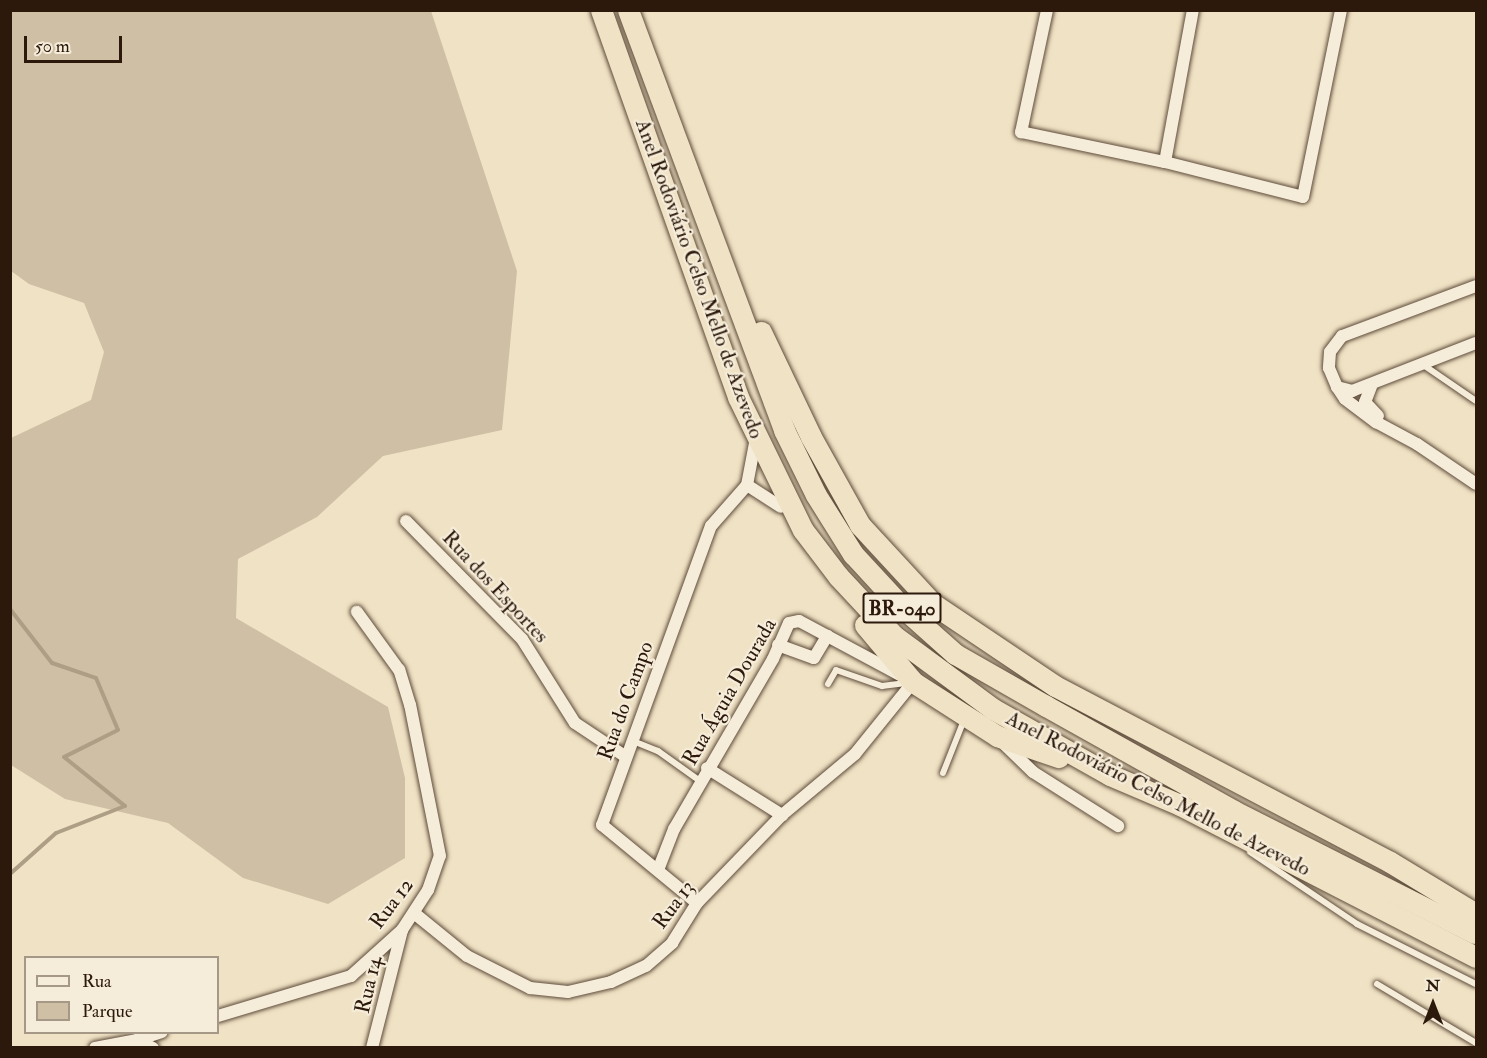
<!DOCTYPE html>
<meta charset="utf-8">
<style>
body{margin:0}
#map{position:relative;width:1487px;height:1058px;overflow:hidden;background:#f0e2c4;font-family:"IM FELL Double Pica",serif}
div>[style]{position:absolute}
.green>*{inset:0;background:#cfc0a5}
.stream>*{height:4px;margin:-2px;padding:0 2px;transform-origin:2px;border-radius:2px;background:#ad9e85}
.roads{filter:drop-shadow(0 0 2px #5d4b3a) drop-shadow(0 0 2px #5d4b3a)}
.lane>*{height:6px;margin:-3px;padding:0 3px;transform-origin:3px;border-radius:3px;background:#f5ecd9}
.street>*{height:12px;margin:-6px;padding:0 6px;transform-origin:6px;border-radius:6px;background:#f5ecd9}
.highway>*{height:21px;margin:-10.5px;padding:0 10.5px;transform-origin:10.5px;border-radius:10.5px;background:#f0e2c4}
span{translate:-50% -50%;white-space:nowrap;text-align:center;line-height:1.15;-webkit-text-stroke:4.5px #f5ecd9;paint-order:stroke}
.shield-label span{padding:2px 4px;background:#f5ecd9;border:2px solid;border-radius:4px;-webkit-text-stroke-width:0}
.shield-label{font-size:20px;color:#2c190c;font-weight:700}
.street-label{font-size:21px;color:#2c190c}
.frame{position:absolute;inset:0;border:12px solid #2c190c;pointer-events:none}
.legend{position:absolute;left:24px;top:956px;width:195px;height:78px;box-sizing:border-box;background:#f5ecd9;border:2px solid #a59887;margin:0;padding:8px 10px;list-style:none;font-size:18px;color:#2c190c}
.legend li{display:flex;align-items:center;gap:12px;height:30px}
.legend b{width:30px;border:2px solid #a59887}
.north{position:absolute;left:1403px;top:974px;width:60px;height:60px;-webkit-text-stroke:4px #f5ecd9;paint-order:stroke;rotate:0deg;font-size:16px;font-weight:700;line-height:24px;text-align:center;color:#2c190c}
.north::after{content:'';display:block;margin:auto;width:21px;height:27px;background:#2c190c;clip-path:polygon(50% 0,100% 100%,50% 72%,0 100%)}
.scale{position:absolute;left:24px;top:36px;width:98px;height:27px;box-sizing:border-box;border:3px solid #2c190c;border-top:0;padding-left:8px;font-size:18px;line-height:21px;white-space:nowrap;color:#2c190c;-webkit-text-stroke:4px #f5ecd9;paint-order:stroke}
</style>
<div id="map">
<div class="green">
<div style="clip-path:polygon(11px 10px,431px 11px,517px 271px,502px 430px,383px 456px,317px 517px,238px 559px,236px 618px,388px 707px,405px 778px,405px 858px,328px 904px,243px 878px,168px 823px,65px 799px,11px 765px,11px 438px,91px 400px,104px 352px,84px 303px,29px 284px,11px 271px)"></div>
</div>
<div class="stream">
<div style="left:10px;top:609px;width:68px;rotate:52.1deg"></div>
<div style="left:52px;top:663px;width:46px;rotate:18.8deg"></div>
<div style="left:96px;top:678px;width:56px;rotate:67.1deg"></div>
<div style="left:118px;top:730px;width:60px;rotate:153.4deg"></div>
<div style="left:64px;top:757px;width:78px;rotate:38.8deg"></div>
<div style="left:125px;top:806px;width:74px;rotate:158.6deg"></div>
<div style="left:56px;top:833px;width:62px;rotate:138.3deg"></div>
</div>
<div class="roads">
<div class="lane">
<div style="left:1422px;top:364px;width:65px;rotate:34.4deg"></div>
<div style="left:828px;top:684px;width:16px;rotate:-60deg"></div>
<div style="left:836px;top:670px;width:49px;rotate:19.2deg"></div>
<div style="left:882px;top:686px;width:26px;rotate:-7deg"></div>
<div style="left:633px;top:741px;width:27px;rotate:22deg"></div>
<div style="left:658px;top:751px;width:52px;rotate:35.5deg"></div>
<div style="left:943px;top:773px;width:57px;rotate:-68.4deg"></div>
<div style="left:1250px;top:852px;width:129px;rotate:33.9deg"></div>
<div style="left:1357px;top:924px;width:133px;rotate:26.8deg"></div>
<div style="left:1377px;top:984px;width:115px;rotate:30.8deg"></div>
</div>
<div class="street">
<div style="left:1047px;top:10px;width:125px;rotate:102deg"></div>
<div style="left:1021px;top:132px;width:147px;rotate:11.8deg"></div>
<div style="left:1165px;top:162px;width:142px;rotate:14.2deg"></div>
<div style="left:1303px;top:197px;width:191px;rotate:-78.5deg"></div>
<div style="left:1165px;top:162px;width:155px;rotate:-79.6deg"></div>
<div style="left:1476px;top:286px;width:143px;rotate:159.5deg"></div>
<div style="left:1342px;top:336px;width:20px;rotate:127deg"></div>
<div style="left:1330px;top:352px;width:16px;rotate:94deg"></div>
<div style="left:1329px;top:368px;width:21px;rotate:67deg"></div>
<div style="left:1337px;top:387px;width:16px;rotate:15deg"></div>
<div style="left:1352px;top:391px;width:133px;rotate:-21.2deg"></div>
<div style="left:1372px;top:384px;width:19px;rotate:111deg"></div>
<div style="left:1365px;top:402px;width:19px;rotate:47deg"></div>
<div style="left:1337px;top:387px;width:14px;rotate:56deg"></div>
<div style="left:1345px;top:399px;width:39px;rotate:37deg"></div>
<div style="left:1376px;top:422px;width:47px;rotate:28.2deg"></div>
<div style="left:1417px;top:444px;width:71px;rotate:34.1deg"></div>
<div style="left:747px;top:485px;width:40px;rotate:32.9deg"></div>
<div style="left:406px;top:521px;width:165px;rotate:45.5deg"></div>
<div style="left:522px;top:639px;width:99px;rotate:57.8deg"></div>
<div style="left:575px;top:723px;width:61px;rotate:33.7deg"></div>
<div style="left:778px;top:645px;width:38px;rotate:20deg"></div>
<div style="left:814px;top:658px;width:26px;rotate:-59deg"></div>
<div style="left:1002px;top:742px;width:43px;rotate:44.1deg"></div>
<div style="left:1033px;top:772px;width:101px;rotate:32.4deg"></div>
<div style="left:707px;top:768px;width:89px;rotate:32.1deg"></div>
<div style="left:697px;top:903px;width:123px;rotate:-140.6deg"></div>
<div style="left:602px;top:825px;width:318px;rotate:-70deg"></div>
<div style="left:711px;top:526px;width:55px;rotate:-48.7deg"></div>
<div style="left:747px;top:485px;width:48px;rotate:-79.2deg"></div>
<div style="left:414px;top:913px;width:68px;rotate:39.1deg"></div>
<div style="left:467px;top:956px;width:71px;rotate:26.9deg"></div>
<div style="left:530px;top:988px;width:38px;rotate:6deg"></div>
<div style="left:568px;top:992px;width:44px;rotate:-13.1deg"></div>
<div style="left:611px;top:982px;width:38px;rotate:-25deg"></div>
<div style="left:646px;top:966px;width:35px;rotate:-41deg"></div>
<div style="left:672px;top:943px;width:47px;rotate:-58deg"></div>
<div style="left:697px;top:903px;width:122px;rotate:-46deg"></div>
<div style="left:782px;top:815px;width:95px;rotate:-39.9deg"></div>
<div style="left:855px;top:754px;width:92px;rotate:-51.1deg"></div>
<div style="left:913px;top:682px;width:129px;rotate:-151.8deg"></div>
<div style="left:799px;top:621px;width:10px;rotate:169deg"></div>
<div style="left:789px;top:623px;width:39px;rotate:114deg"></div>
<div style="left:773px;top:659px;width:197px;rotate:120.2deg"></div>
<div style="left:674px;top:829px;width:44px;rotate:111.3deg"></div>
<div style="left:218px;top:1016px;width:139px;rotate:-16.7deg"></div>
<div style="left:351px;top:976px;width:69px;rotate:-42deg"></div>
<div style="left:402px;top:930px;width:48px;rotate:-57deg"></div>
<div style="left:428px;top:890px;width:36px;rotate:-71deg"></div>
<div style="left:440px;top:856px;width:154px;rotate:-101.2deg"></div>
<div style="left:410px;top:705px;width:37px;rotate:-107deg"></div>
<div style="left:399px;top:670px;width:72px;rotate:-125.9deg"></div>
<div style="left:137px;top:1040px;width:26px;rotate:-18deg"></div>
<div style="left:95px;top:1048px;width:43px;rotate:-10.8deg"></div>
<div style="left:137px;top:1040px;width:18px;rotate:27deg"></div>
<div style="left:372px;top:1048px;width:122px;rotate:-75.7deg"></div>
</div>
<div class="highway">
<div style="left:601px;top:10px;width:411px;rotate:70.5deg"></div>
<div style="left:738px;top:397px;width:148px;rotate:64deg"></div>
<div style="left:803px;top:530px;width:58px;rotate:52.7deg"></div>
<div style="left:838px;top:576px;width:82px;rotate:47deg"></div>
<div style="left:894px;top:636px;width:123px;rotate:36.4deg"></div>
<div style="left:993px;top:709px;width:134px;rotate:29.4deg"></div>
<div style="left:1110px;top:775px;width:76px;rotate:23.2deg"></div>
<div style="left:1180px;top:805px;width:333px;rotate:27.2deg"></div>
<div style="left:628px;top:10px;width:448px;rotate:69.6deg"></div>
<div style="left:784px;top:430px;width:72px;rotate:63.8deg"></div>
<div style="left:816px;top:495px;width:70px;rotate:57.9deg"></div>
<div style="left:853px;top:554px;width:71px;rotate:47.3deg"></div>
<div style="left:901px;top:606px;width:72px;rotate:41.6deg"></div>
<div style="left:955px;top:654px;width:105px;rotate:29.7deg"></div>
<div style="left:1046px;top:706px;width:215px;rotate:29.2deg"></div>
<div style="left:1234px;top:811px;width:271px;rotate:26.9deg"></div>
<div style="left:761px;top:332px;width:116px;rotate:64.5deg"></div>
<div style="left:811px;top:437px;width:101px;rotate:60.9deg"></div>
<div style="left:860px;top:525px;width:108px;rotate:47.3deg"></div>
<div style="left:933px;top:604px;width:147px;rotate:33.9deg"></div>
<div style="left:1055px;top:686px;width:378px;rotate:27.7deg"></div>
<div style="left:1390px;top:862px;width:100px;rotate:31.2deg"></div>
<div style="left:865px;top:625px;width:75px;rotate:49.9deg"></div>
<div style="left:913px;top:682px;width:100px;rotate:32.7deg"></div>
<div style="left:997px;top:736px;width:65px;rotate:19deg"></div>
</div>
</div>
<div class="shield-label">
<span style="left:902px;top:608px">BR-040</span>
</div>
<div class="street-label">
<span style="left:699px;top:279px;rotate:70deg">Anel Rodoviário Celso Mello de Azevedo</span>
<span style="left:495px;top:587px;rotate:47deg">Rua dos Esportes</span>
<span style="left:730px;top:692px;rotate:-60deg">Rua Águia Dourada</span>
<span style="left:626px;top:701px;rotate:-70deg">Rua do Campo</span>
<span style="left:1158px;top:794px;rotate:27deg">Anel Rodoviário Celso Mello de Azevedo</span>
<span style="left:392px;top:904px;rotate:-53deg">Rua 12</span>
<span style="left:674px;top:905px;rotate:-53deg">Rua 13</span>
<span style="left:369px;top:985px;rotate:-77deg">Rua 14</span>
</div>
<div class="frame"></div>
<ul class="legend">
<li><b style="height:8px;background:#f5ecd9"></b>Rua</li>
<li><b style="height:16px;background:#cfc0a5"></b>Parque</li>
</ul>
<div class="north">N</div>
<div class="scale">50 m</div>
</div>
